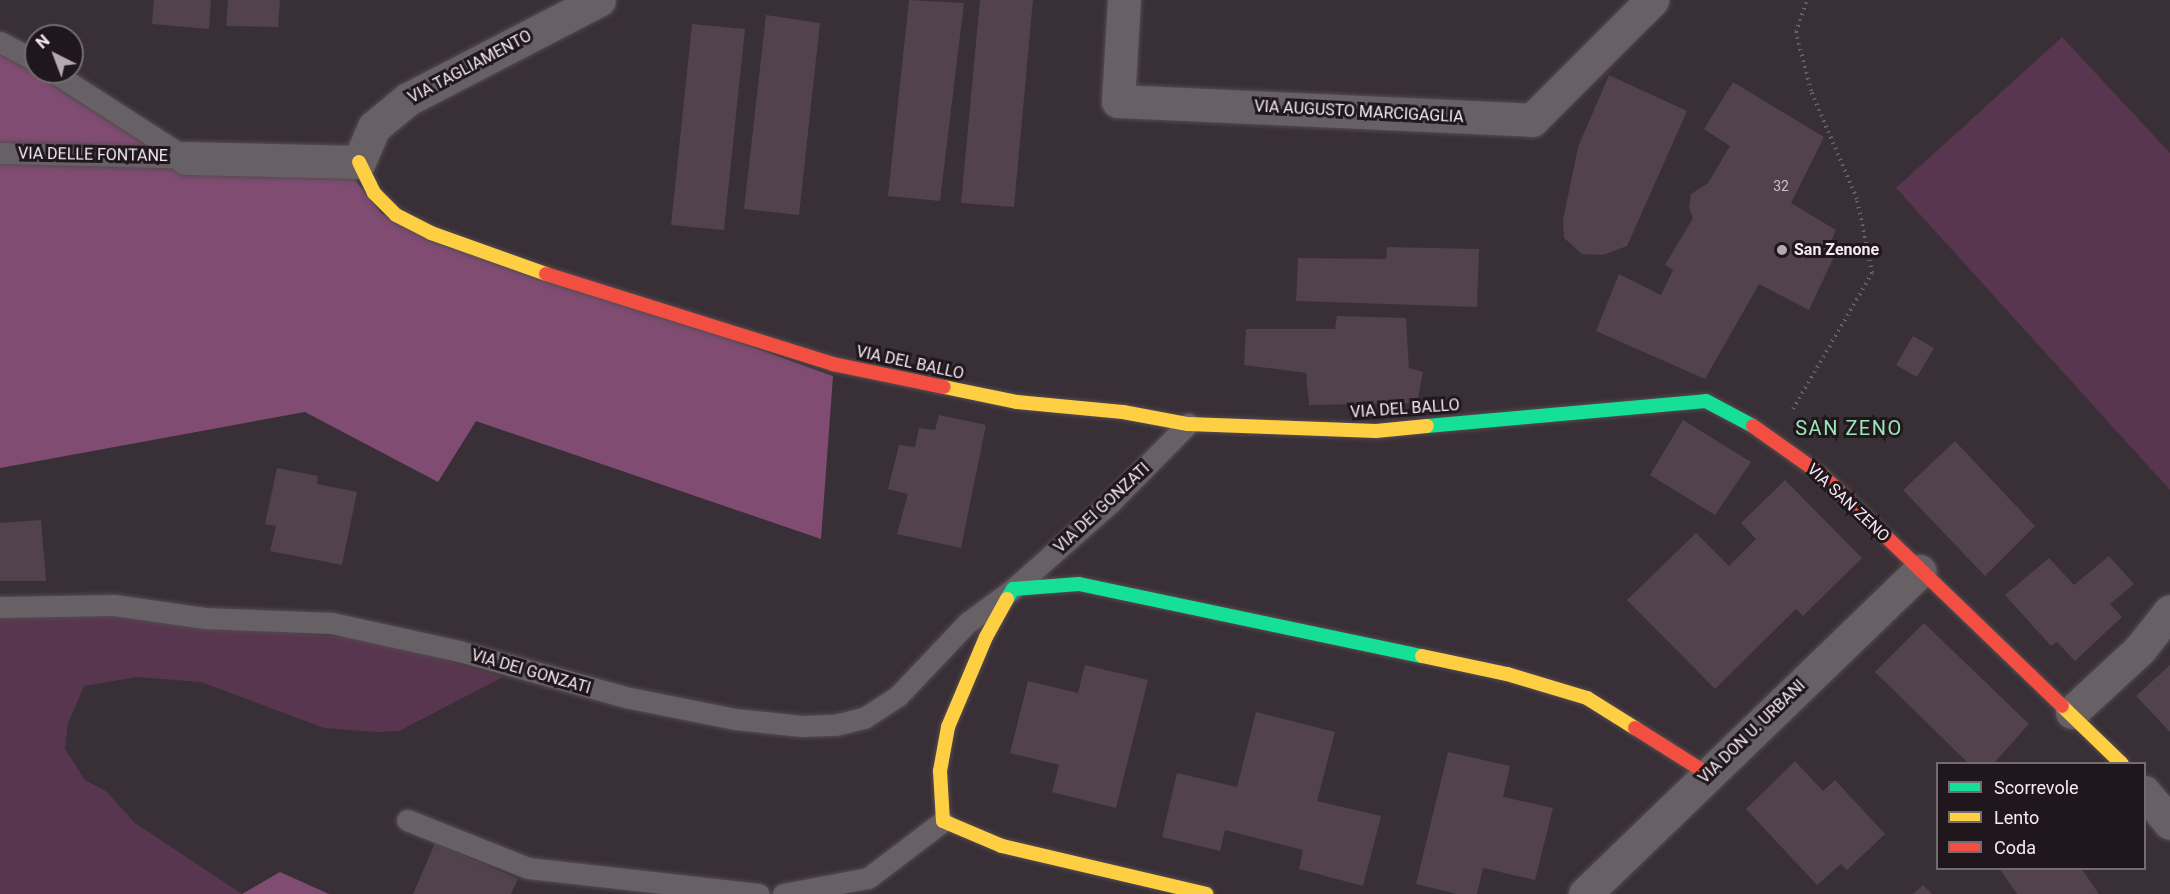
<!DOCTYPE html>
<style>
body{margin:0}
#map{position:relative;width:2170px;height:894px;overflow:hidden;background:#392f36;font-family:Roboto,sans-serif}
div>[style]{position:absolute}
.green>*{inset:0;background:#59364f}
.forest>*{inset:0;background:#804c72}
.building>*{inset:0;background:#51424d}
.path>*{height:4px;margin-top:-2px;transform-origin:0;background:repeating-linear-gradient(90deg,#696367 0 1.5px,transparent 0 6px)}
.roads{filter:drop-shadow(0 0 2px #544b50) drop-shadow(0 0 2px #544b50)}
.lane>*{height:21px;margin:-10.5px;padding:0 10.5px;transform-origin:10.5px;border-radius:10.5px;background:#676064}
.street>*{height:33px;margin:-16.5px;padding:0 16.5px;transform-origin:16.5px;border-radius:16.5px;background:#676064}
.fast>*{height:14px;margin:-7px;padding:0 7px;transform-origin:7px;border-radius:7px;background:#16e098}
.slow>*{height:14px;margin:-7px;padding:0 7px;transform-origin:7px;border-radius:7px;background:#ffcf43}
.jam>*{height:14px;margin:-7px;padding:0 7px;transform-origin:7px;border-radius:7px;background:#f24e42}
.dots>*{width:16px;height:16px;translate:-50% -50%;box-sizing:border-box;border:3px solid #1f171c;border-radius:50%}
span{translate:-50% -50%;white-space:nowrap;text-align:center;line-height:1.15;-webkit-text-stroke:6px #1f171c;paint-order:stroke}
.number-label{font-size:14px;color:#cdc0c9}
.number-label span{-webkit-text-stroke-width:0}
.street-label{font-size:16px;color:#f6eaf2}
.poi-label{font-size:16px;color:#f6eaf2;font-weight:700}
.left{translate:0 -50%;text-align:left}
.quarter-label{font-size:20px;color:#99e7b9;letter-spacing:1.5px}
.legend{position:absolute;left:1936px;top:762px;width:210px;height:108px;box-sizing:border-box;background:#1f171c;border:2px solid #756b72;margin:0;padding:8px 10px;list-style:none;font-size:18px;color:#f6eaf2}
.legend li{display:flex;align-items:center;gap:12px;height:30px}
.legend b{width:30px;border:2px solid #756b72}
.north{position:absolute;left:24px;top:24px;width:60px;height:60px;box-sizing:border-box;background:#1f171c;border:2px solid #756b72;border-radius:50%;rotate:318deg;font-size:16px;font-weight:700;line-height:24px;text-align:center;color:#f6eaf2}
.north::after{content:'';display:block;margin:auto;width:21px;height:27px;background:#b4a9b0;clip-path:polygon(50% 0,100% 100%,50% 72%,0 100%)}
</style>
<div id="map">
<div class="green">
<div style="clip-path:polygon(2062px 37px,2170px 153px,2170px 490px,1896px 188px)"></div>
<div style="clip-path:polygon(112px 613px,206px 627px,371px 639px,503px 677px,399px 731px,376px 732px,324px 728px,201px 682px,137px 677px,84px 686px,68px 723px,65px 749px,85px 780px,107px 792px,135px 823px,242px 894px,0 894px,0 617px)"></div>
</div>
<div class="forest">
<div style="clip-path:polygon(0 51px,182px 168px,349px 172px,382px 214px,833px 376px,821px 539px,476px 421px,438px 482px,305px 412px,0 468px)"></div>
<div style="clip-path:polygon(280px 872px,329px 894px,242px 894px)"></div>
</div>
<div class="building">
<div style="clip-path:polygon(154px 0,211px 0,209px 29px,152px 24px)"></div>
<div style="clip-path:polygon(228px 0,280px 0,278px 27px,226px 26px)"></div>
<div style="clip-path:polygon(909px 0,964px 3px,940px 201px,888px 196px)"></div>
<div style="clip-path:polygon(980px 0,1033px 0,1014px 207px,961px 203px)"></div>
<div style="clip-path:polygon(766px 15px,820px 23px,799px 215px,744px 209px)"></div>
<div style="clip-path:polygon(692px 24px,745px 29px,724px 230px,671px 225px)"></div>
<div style="clip-path:polygon(1609px 75px,1687px 111px,1627px 246px,1603px 255px,1582px 254px,1564px 238px,1563px 220px,1578px 147px)"></div>
<div style="clip-path:polygon(1733px 82px,1824px 137px,1791px 203px,1836px 230px,1831px 242px,1839px 246px,1809px 310px,1759px 284px,1705px 379px,1596px 331px,1619px 274px,1661px 295px,1673px 270px,1665px 265px,1693px 218px,1689px 208px,1691px 194px,1708px 183px,1730px 146px,1704px 129px)"></div>
<div style="clip-path:polygon(1387px 247px,1479px 249px,1477px 307px,1296px 301px,1298px 258px,1386px 259px)"></div>
<div style="clip-path:polygon(1337px 316px,1406px 318px,1409px 368px,1423px 372px,1417px 403px,1309px 405px,1306px 373px,1244px 365px,1246px 329px,1335px 329px)"></div>
<div style="clip-path:polygon(1913px 336px,1934px 348px,1917px 377px,1896px 365px)"></div>
<div style="clip-path:polygon(939px 415px,986px 425px,961px 548px,897px 534px,908px 494px,888px 489px,899px 445px,915px 447px,919px 428px,935px 430px)"></div>
<div style="clip-path:polygon(1683px 420px,1751px 462px,1715px 515px,1650px 475px)"></div>
<div style="clip-path:polygon(1955px 441px,2035px 526px,1985px 576px,1903px 490px)"></div>
<div style="clip-path:polygon(277px 468px,318px 476px,317px 484px,357px 492px,342px 565px,270px 551px,276px 526px,265px 524px)"></div>
<div style="clip-path:polygon(1785px 480px,1862px 558px,1803px 616px,1796px 609px,1715px 689px,1627px 600px,1696px 533px,1729px 566px,1756px 539px,1741px 523px)"></div>
<div style="clip-path:polygon(41px 520px,46px 581px,0 581px,0 523px)"></div>
<div style="clip-path:polygon(2109px 556px,2134px 584px,2110px 604px,2122px 617px,2075px 661px,2057px 642px,2051px 646px,2005px 595px,2049px 558px,2074px 585px)"></div>
<div style="clip-path:polygon(1924px 623px,2029px 724px,1993px 764px,1969px 764px,1875px 672px)"></div>
<div style="clip-path:polygon(1085px 665px,1148px 680px,1116px 808px,1052px 792px,1059px 765px,1010px 753px,1028px 681px,1078px 693px)"></div>
<div style="clip-path:polygon(2170px 665px,2170px 732px,2136px 696px)"></div>
<div style="clip-path:polygon(1256px 712px,1335px 732px,1317px 801px,1381px 816px,1363px 886px,1299px 869px,1303px 850px,1225px 830px,1220px 851px,1162px 837px,1177px 773px,1237px 787px)"></div>
<div style="clip-path:polygon(1448px 752px,1510px 766px,1503px 797px,1553px 808px,1535px 880px,1483px 868px,1477px 894px,1457px 894px,1416px 884px)"></div>
<div style="clip-path:polygon(1795px 761px,1823px 791px,1835px 780px,1885px 834px,1847px 870px,1841px 864px,1817px 885px,1746px 809px)"></div>
<div style="clip-path:polygon(435px 843px,518px 879px,511px 894px,413px 894px)"></div>
<div style="clip-path:polygon(1999px 868px,2081px 868px,2099px 894px,2017px 894px)"></div>
<div style="clip-path:polygon(1923px 885px,1932px 894px,1913px 894px)"></div>
</div>
<div class="path">
<div style="left:1793px;top:409px;width:157px;rotate:-59.8deg"></div>
<div style="left:1872px;top:273px;width:76px;rotate:-101.5deg"></div>
<div style="left:1857px;top:199px;width:117px;rotate:-113.1deg"></div>
<div style="left:1811px;top:91px;width:61px;rotate:-104.3deg"></div>
<div style="left:1796px;top:32px;width:34px;rotate:-71deg"></div>
</div>
<div class="roads">
<div class="lane">
<div style="left:0;top:42px;width:41px;rotate:27.8deg"></div>
<div style="left:53px;top:72px;width:157px;rotate:32.8deg"></div>
<div style="left:0;top:153px;width:186px;rotate:1.5deg"></div>
<div style="left:0;top:607px;width:114px;rotate:-1deg"></div>
<div style="left:114px;top:605px;width:91px;rotate:8.2deg"></div>
<div style="left:204px;top:618px;width:128px;rotate:2.2deg"></div>
<div style="left:332px;top:623px;width:130px;rotate:12.4deg"></div>
<div style="left:459px;top:651px;width:177px;rotate:15.4deg"></div>
<div style="left:630px;top:698px;width:107px;rotate:11.3deg"></div>
<div style="left:735px;top:719px;width:67px;rotate:6deg"></div>
<div style="left:802px;top:726px;width:33px;rotate:-2deg"></div>
<div style="left:835px;top:725px;width:30px;rotate:-14deg"></div>
<div style="left:864px;top:718px;width:40px;rotate:-32.9deg"></div>
<div style="left:898px;top:696px;width:100px;rotate:-46.6deg"></div>
<div style="left:967px;top:623px;width:57px;rotate:-36.5deg"></div>
<div style="left:1013px;top:589px;width:131px;rotate:-41.6deg"></div>
<div style="left:1111px;top:502px;width:110px;rotate:-45.4deg"></div>
<div style="left:407px;top:820px;width:130px;rotate:21.6deg"></div>
<div style="left:528px;top:868px;width:232px;rotate:6.4deg"></div>
<div style="left:783px;top:894px;width:86px;rotate:-10.7deg"></div>
<div style="left:868px;top:878px;width:94px;rotate:-37.2deg"></div>
</div>
<div class="street">
<div style="left:1124px;top:0;width:101px;rotate:93.4deg"></div>
<div style="left:1118px;top:101px;width:414px;rotate:2.6deg"></div>
<div style="left:1532px;top:120px;width:170px;rotate:-45deg"></div>
<div style="left:186px;top:158px;width:173px;rotate:1.3deg"></div>
<div style="left:359px;top:162px;width:38px;rotate:-67deg"></div>
<div style="left:374px;top:127px;width:44px;rotate:-39.5deg"></div>
<div style="left:408px;top:99px;width:215px;rotate:-27.4deg"></div>
<div style="left:2072px;top:712px;width:93px;rotate:-42.8deg"></div>
<div style="left:2140px;top:649px;width:48px;rotate:-51.7deg"></div>
<div style="left:2144px;top:792px;width:40px;rotate:50deg"></div>
<div style="left:1585px;top:894px;width:465px;rotate:-44deg"></div>
</div>
<div class="fast">
<div style="left:1427px;top:426px;width:280px;rotate:-5.1deg"></div>
<div style="left:1706px;top:401px;width:53px;rotate:28deg"></div>
<div style="left:1007px;top:599px;width:12px;rotate:-59deg"></div>
<div style="left:1013px;top:589px;width:66px;rotate:-4.3deg"></div>
<div style="left:1079px;top:584px;width:350px;rotate:11.9deg"></div>
</div>
<div class="slow">
<div style="left:359px;top:162px;width:34px;rotate:64deg"></div>
<div style="left:374px;top:193px;width:31px;rotate:45deg"></div>
<div style="left:396px;top:215px;width:39px;rotate:27deg"></div>
<div style="left:431px;top:233px;width:122px;rotate:19.6deg"></div>
<div style="left:944px;top:387px;width:75px;rotate:11.6deg"></div>
<div style="left:1017px;top:402px;width:106px;rotate:5.4deg"></div>
<div style="left:1123px;top:412px;width:66px;rotate:10.5deg"></div>
<div style="left:1188px;top:424px;width:188px;rotate:2.1deg"></div>
<div style="left:1376px;top:431px;width:51px;rotate:-5.6deg"></div>
<div style="left:1007px;top:599px;width:43px;rotate:118.9deg"></div>
<div style="left:986px;top:637px;width:98px;rotate:112.9deg"></div>
<div style="left:948px;top:727px;width:45px;rotate:100.3deg"></div>
<div style="left:940px;top:771px;width:50px;rotate:86.6deg"></div>
<div style="left:943px;top:821px;width:64px;rotate:23deg"></div>
<div style="left:1002px;top:846px;width:210px;rotate:13.2deg"></div>
<div style="left:1422px;top:656px;width:87px;rotate:12deg"></div>
<div style="left:1507px;top:674px;width:84px;rotate:16.7deg"></div>
<div style="left:1587px;top:698px;width:57px;rotate:32deg"></div>
<div style="left:2062px;top:706px;width:83px;rotate:44deg"></div>
</div>
<div class="jam">
<div style="left:546px;top:274px;width:301px;rotate:17.4deg"></div>
<div style="left:833px;top:364px;width:113px;rotate:11.7deg"></div>
<div style="left:1753px;top:426px;width:85px;rotate:35.4deg"></div>
<div style="left:1822px;top:475px;width:333px;rotate:43.9deg"></div>
<div style="left:1635px;top:728px;width:86px;rotate:32.2deg"></div>
</div>
</div>
<div class="dots">
<div style="left:1782px;top:250px;background:#b4a9b0"></div>
</div>
<div class="number-label">
<span style="left:1781px;top:186px">32</span>
</div>
<div class="street-label">
<span style="left:470px;top:67px;rotate:-28deg">VIA TAGLIAMENTO</span>
<span style="left:1359px;top:112px;rotate:3deg">VIA AUGUSTO MARCIGAGLIA</span>
<span style="left:93px;top:155px;rotate:1deg">VIA DELLE FONTANE</span>
<span style="left:910px;top:363px;rotate:12deg">VIA DEL BALLO</span>
<span style="left:1405px;top:409px;rotate:-4deg">VIA DEL BALLO</span>
<span style="left:1848px;top:503px;rotate:43deg">VIA SAN ZENO</span>
<span style="left:1102px;top:508px;rotate:-43deg">VIA DEI GONZATI</span>
<span style="left:531px;top:672px;rotate:16deg">VIA DEI GONZATI</span>
<span style="left:1752px;top:732px;rotate:-44deg">VIA DON U. URBANI</span>
</div>
<div class="poi-label">
<span class="left" style="left:1794px;top:250px">San Zenone</span>
</div>
<div class="quarter-label">
<span style="left:1849px;top:428px">SAN ZENO</span>
</div>
<ul class="legend">
<li><b style="height:8px;background:#16e098"></b>Scorrevole</li>
<li><b style="height:8px;background:#ffcf43"></b>Lento</li>
<li><b style="height:8px;background:#f24e42"></b>Coda</li>
</ul>
<div class="north">N</div>
</div>
